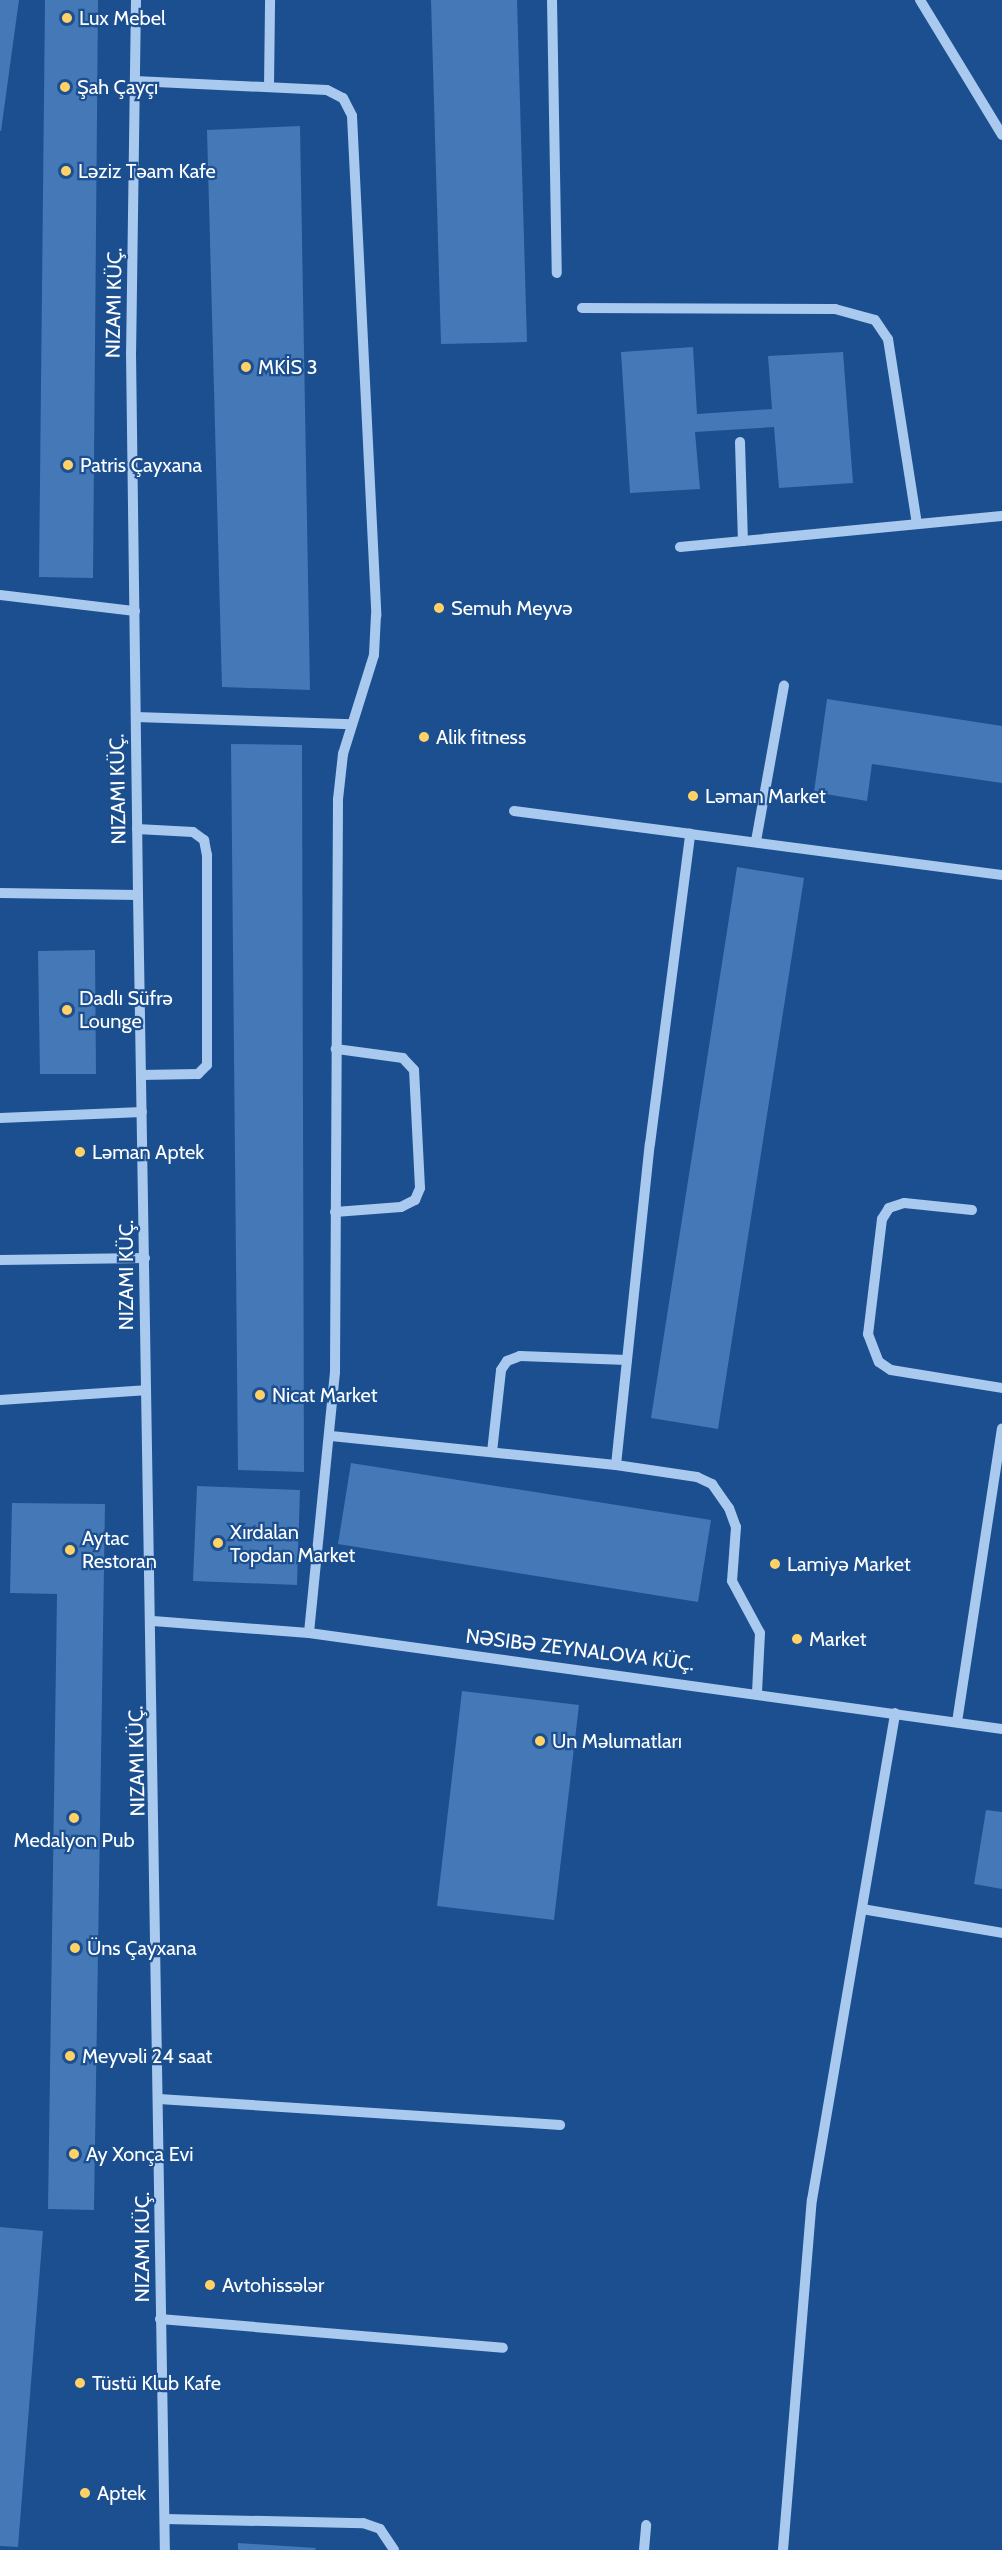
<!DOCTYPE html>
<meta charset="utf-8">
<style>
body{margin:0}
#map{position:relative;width:1002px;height:2550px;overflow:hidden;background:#1b4f8f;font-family:Cabin,sans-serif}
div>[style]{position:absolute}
.building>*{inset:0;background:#4478b7}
.minor>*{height:10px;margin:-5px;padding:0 5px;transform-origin:5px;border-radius:5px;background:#a9c9ee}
.dots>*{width:16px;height:16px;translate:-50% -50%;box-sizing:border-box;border:3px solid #1b4f8f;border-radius:50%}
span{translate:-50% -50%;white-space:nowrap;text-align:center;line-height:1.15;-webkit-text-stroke:4.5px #1b4f8f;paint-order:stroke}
.poi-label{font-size:20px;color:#fff}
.left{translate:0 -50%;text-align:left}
.street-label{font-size:20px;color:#fff}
</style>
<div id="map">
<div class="building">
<div style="clip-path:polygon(0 0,19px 0,1px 131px,0 131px)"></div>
<div style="clip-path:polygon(45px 0,98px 0,93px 578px,39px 577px)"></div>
<div style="clip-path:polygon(431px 0,517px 0,527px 342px,441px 344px)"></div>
<div style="clip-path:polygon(300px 126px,310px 690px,222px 687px,207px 130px)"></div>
<div style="clip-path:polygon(693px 347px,697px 414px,772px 409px,768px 356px,843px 352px,853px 483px,779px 488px,774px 427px,695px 432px,700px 489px,630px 493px,621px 352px)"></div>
<div style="clip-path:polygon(827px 699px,1002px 726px,1002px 783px,872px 764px,867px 801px,814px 792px)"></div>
<div style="clip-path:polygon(231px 744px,302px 745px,304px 1472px,238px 1470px)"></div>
<div style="clip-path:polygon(737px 867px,804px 878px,718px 1429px,651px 1418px)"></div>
<div style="clip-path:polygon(95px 950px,96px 1074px,40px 1074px,38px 951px)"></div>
<div style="clip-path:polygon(351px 1463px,711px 1520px,698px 1602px,338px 1544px)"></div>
<div style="clip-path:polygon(197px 1486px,300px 1490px,297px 1585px,193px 1581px)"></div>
<div style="clip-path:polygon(12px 1503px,105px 1504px,94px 2210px,48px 2209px,57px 1594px,10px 1593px)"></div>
<div style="clip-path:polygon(462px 1691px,579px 1705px,554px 1920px,437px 1906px)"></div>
<div style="clip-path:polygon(986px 1810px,1002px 1812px,1002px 1889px,974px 1884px)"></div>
<div style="clip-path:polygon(0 2227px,43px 2231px,18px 2547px,0 2546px)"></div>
<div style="clip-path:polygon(238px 2543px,316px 2548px,315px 2550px,238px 2550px)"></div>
</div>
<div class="minor">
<div style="left:136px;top:0;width:352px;rotate:90.8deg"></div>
<div style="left:131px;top:352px;width:543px;rotate:89.26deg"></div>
<div style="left:138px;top:895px;width:1655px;rotate:89.07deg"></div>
<div style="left:552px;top:0;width:273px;rotate:89deg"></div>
<div style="left:920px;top:0;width:158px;rotate:58.7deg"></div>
<div style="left:135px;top:81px;width:192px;rotate:2.7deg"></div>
<div style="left:327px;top:90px;width:18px;rotate:27deg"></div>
<div style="left:343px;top:98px;width:20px;rotate:63deg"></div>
<div style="left:352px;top:116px;width:500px;rotate:87.2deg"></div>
<div style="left:376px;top:615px;width:40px;rotate:92.9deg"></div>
<div style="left:374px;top:655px;width:104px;rotate:107.4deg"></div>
<div style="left:343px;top:754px;width:45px;rotate:96.3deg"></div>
<div style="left:338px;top:799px;width:573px;rotate:90.3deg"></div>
<div style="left:335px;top:1372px;width:262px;rotate:95.7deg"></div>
<div style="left:269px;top:87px;width:87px;rotate:-89.3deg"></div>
<div style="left:582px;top:308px;width:253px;rotate:0.2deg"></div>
<div style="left:835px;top:309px;width:41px;rotate:15.4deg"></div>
<div style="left:875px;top:320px;width:23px;rotate:56deg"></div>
<div style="left:888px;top:339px;width:187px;rotate:81.1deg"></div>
<div style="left:740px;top:442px;width:99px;rotate:88.3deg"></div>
<div style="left:680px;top:547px;width:323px;rotate:-5.5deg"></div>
<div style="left:0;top:595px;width:136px;rotate:6.8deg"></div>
<div style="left:136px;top:717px;width:216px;rotate:1.9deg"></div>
<div style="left:514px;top:811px;width:177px;rotate:7.4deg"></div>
<div style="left:137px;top:829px;width:56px;rotate:3.1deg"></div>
<div style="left:193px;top:832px;width:14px;rotate:36deg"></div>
<div style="left:204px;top:840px;width:15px;rotate:79deg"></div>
<div style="left:207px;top:855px;width:210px;rotate:90deg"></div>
<div style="left:207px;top:1065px;width:13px;rotate:135deg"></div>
<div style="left:198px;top:1074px;width:57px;rotate:179deg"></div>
<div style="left:756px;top:841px;width:158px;rotate:-79.8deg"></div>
<div style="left:0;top:893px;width:138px;rotate:0.8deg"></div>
<div style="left:0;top:1118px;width:142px;rotate:-2.4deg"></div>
<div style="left:972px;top:1210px;width:68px;rotate:-174.1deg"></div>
<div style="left:904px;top:1203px;width:16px;rotate:162deg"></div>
<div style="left:889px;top:1208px;width:13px;rotate:122deg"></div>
<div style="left:882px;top:1219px;width:116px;rotate:96.9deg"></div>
<div style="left:868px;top:1334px;width:30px;rotate:69deg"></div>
<div style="left:879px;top:1362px;width:14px;rotate:34deg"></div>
<div style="left:891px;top:1370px;width:112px;rotate:9.2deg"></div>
<div style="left:335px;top:1212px;width:66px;rotate:-4.3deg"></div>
<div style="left:401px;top:1207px;width:16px;rotate:-27deg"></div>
<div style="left:415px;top:1200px;width:13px;rotate:-67deg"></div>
<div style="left:420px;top:1188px;width:118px;rotate:-92.9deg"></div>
<div style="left:414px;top:1070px;width:16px;rotate:-133deg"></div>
<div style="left:403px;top:1058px;width:68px;rotate:-172.3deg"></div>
<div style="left:0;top:1260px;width:145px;rotate:-0.8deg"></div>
<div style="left:0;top:1400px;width:145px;rotate:-3.9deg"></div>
<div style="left:331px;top:1436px;width:286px;rotate:5.8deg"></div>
<div style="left:616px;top:1465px;width:82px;rotate:8.4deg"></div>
<div style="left:697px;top:1477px;width:17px;rotate:25deg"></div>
<div style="left:712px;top:1484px;width:29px;rotate:55deg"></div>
<div style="left:729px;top:1508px;width:20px;rotate:70deg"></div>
<div style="left:736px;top:1527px;width:54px;rotate:94.2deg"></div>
<div style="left:732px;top:1581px;width:59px;rotate:61.7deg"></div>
<div style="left:760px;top:1633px;width:59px;rotate:92.9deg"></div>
<div style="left:492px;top:1452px;width:82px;rotate:-83.7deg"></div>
<div style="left:501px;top:1370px;width:11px;rotate:-56deg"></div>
<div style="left:507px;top:1361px;width:14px;rotate:-21deg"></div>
<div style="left:520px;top:1356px;width:107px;rotate:2.1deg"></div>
<div style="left:616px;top:1465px;width:323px;rotate:-84deg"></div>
<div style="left:650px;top:1144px;width:313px;rotate:-82.6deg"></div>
<div style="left:690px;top:834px;width:315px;rotate:7.5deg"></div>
<div style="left:153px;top:1621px;width:156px;rotate:4.4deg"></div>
<div style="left:309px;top:1633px;width:700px;rotate:7.89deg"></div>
<div style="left:957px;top:1722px;width:297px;rotate:-81.3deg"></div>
<div style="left:862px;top:1909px;width:142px;rotate:9.7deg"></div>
<div style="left:159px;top:2099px;width:402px;rotate:3.7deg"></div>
<div style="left:160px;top:2319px;width:344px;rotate:4.8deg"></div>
<div style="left:165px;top:2519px;width:198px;rotate:1.2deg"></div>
<div style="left:363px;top:2523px;width:18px;rotate:19deg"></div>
<div style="left:380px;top:2529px;width:25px;rotate:56deg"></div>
<div style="left:644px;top:2550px;width:25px;rotate:-85deg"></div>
<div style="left:783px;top:2550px;width:351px;rotate:-85.3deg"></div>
<div style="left:812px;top:2200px;width:494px;rotate:-80.3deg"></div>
</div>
<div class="dots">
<div style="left:67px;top:18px;background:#ffd166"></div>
<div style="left:65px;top:87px;background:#ffd166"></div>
<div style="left:66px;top:171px;background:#ffd166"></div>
<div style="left:246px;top:367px;background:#ffd166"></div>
<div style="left:68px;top:465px;background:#ffd166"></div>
<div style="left:439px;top:608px;background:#ffd166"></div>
<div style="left:424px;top:737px;background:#ffd166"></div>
<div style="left:693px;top:796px;background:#ffd166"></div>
<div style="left:67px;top:1010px;background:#ffd166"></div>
<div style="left:80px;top:1152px;background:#ffd166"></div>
<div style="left:260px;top:1395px;background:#ffd166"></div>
<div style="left:218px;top:1543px;background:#ffd166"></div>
<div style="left:70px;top:1550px;background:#ffd166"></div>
<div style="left:775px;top:1564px;background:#ffd166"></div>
<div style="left:797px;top:1639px;background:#ffd166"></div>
<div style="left:540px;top:1741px;background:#ffd166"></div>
<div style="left:74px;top:1818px;background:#ffd166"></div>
<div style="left:75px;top:1948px;background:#ffd166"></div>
<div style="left:70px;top:2056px;background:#ffd166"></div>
<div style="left:74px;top:2154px;background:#ffd166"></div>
<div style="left:210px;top:2285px;background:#ffd166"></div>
<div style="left:80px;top:2383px;background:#ffd166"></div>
<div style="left:85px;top:2493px;background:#ffd166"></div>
</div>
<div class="poi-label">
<span class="left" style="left:79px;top:18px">Lux Mebel</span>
<span class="left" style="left:77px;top:87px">Şah Çayçı</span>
<span class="left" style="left:78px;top:171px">Ləziz Təam Kafe</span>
<span class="left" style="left:258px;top:367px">MKİS 3</span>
<span class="left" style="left:80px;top:465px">Patris Çayxana</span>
<span class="left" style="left:451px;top:608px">Semuh Meyvə</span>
<span class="left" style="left:436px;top:737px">Alik fitness</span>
<span class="left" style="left:705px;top:796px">Ləman Market</span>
<span class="left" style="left:79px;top:1010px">Dadlı Süfrə<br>Lounge</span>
<span class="left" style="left:92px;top:1152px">Ləman Aptek</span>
<span class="left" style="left:272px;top:1395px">Nicat Market</span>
<span class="left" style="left:230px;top:1544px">Xırdalan<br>Topdan Market</span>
<span class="left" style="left:82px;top:1550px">Aytac<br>Restoran</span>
<span class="left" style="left:787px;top:1564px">Lamiyə Market</span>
<span class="left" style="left:809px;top:1639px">Market</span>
<span class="left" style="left:552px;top:1741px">Un Məlumatları</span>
<span style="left:74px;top:1840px">Medalyon Pub</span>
<span class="left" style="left:87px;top:1948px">Üns Çayxana</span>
<span class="left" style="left:82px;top:2056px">Meyvəli 24 saat</span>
<span class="left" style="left:86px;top:2154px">Ay Xonça Evi</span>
<span class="left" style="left:222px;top:2285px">Avtohissələr</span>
<span class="left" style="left:92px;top:2383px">Tüstü Klub Kafe</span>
<span class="left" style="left:97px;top:2493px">Aptek</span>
</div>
<div class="street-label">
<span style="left:114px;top:303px;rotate:-89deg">NIZAMI KÜÇ.</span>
<span style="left:118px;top:789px;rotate:-91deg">NIZAMI KÜÇ.</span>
<span style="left:126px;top:1275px;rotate:-90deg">NIZAMI KÜÇ.</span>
<span style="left:580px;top:1650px;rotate:7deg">NƏSIBƏ ZEYNALOVA KÜÇ.</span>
<span style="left:137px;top:1761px;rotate:-91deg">NIZAMI KÜÇ.</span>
<span style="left:142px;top:2247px;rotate:-90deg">NIZAMI KÜÇ.</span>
</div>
</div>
